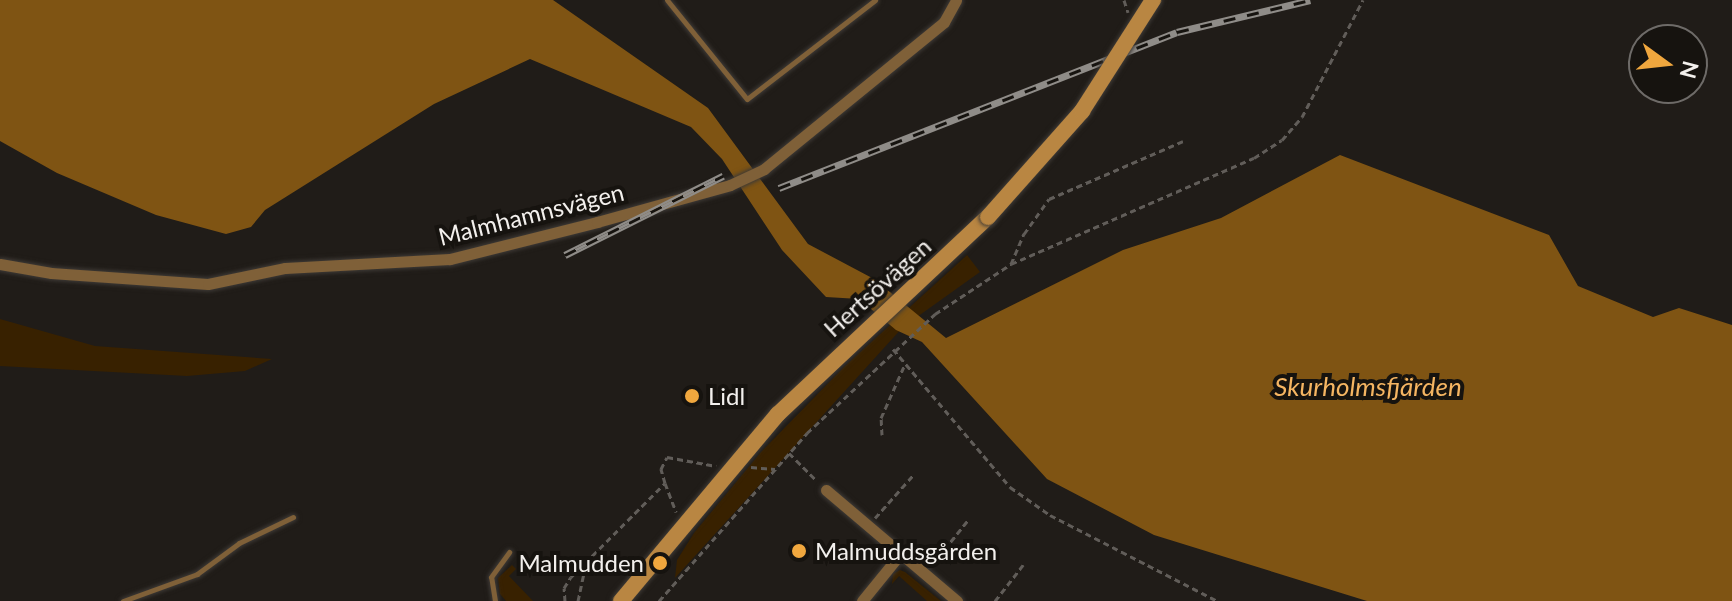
<!DOCTYPE html>
<meta charset="utf-8">
<style>
body{margin:0}
#map{position:relative;width:1732px;height:601px;overflow:hidden;background:#201c18;font-family:Lato,sans-serif}
div>[style]{position:absolute}
.green>*{inset:0;background:#382100}
.water>*{inset:0;background:#7f5413}
.path>*{height:3px;margin-top:-1.5px;transform-origin:0;background:repeating-linear-gradient(90deg,#615d59 0 6px,transparent 0 10px)}
.roads{filter:drop-shadow(0 0 2px #3e3a36) drop-shadow(0 0 2px #3e3a36)}
.service>*{height:5px;margin:-2.5px;padding:0 2.5px;transform-origin:2.5px;border-radius:2.5px;background:#7f6038}
.minor>*{height:11px;margin:-5.5px;padding:0 5.5px;transform-origin:5.5px;border-radius:5.5px;background:#7f6038}
.secondary>*{height:16px;margin:-8px;padding:0 8px;transform-origin:8px;border-radius:8px;background:#b98642}
.rail>*{height:7px;margin-top:-3.5px;transform-origin:0;background:repeating-linear-gradient(90deg,#16130f 0 12px,#8f8c88 0 24px);box-sizing:border-box;border-block:2px solid #8f8c88}
.bridges{filter:drop-shadow(0 0 2px #3e3a36) drop-shadow(0 0 2px #3e3a36)}
.secondary-bridge>*{height:16px;margin:-8px;padding:0 8px;transform-origin:8px;border-radius:8px;background:#b98642}
.dots>*{width:22px;height:22px;translate:-50% -50%;box-sizing:border-box;border:4px solid #16130f;border-radius:50%}
span{translate:-50% -50%;white-space:nowrap;text-align:center;line-height:1.15;-webkit-text-stroke:8px #16130f;paint-order:stroke}
.street-label{font-size:24px;color:#f3f0ed}
.poi-label{font-size:24px;color:#f3f0ed}
.left{translate:0 -50%;text-align:left}
.right{translate:-100% -50%;text-align:right}
.water-label{font-size:26px;color:#f5b562;font-style:italic}
.north{position:absolute;left:1628px;top:24px;width:80px;height:80px;box-sizing:border-box;background:#16130f;border:2px solid #6e6b68;border-radius:50%;rotate:105deg;font-size:22px;font-weight:700;line-height:32px;text-align:center;color:#f3f0ed}
.north::after{content:'';display:block;margin:auto;width:28px;height:36px;background:#f0a73e;clip-path:polygon(50% 0,100% 100%,50% 72%,0 100%)}
</style>
<div id="map">
<div class="green">
<div style="clip-path:polygon(967px 255px,980px 272px,903px 327px,675px 578px,677px 560px,694px 533px,761px 452px,844px 367px)"></div>
<div style="clip-path:polygon(0 319px,95px 346px,272px 359px,245px 371px,187px 376px,0 366px)"></div>
<div style="clip-path:polygon(512px 565px,516px 569px,509px 576px,533px 601px,506px 601px,500px 594px,498px 578px)"></div>
<div style="clip-path:polygon(900px 570px,905px 572px,941px 601px,927px 601px,899px 576px,892px 584px,893px 574px)"></div>
</div>
<div class="water">
<div style="clip-path:polygon(0 0,553px 0,708px 108px,808px 244px,874px 279px,946px 338px,1123px 250px,1221px 218px,1340px 155px,1549px 235px,1578px 286px,1653px 317px,1679px 308px,1732px 325px,1732px 601px,1367px 601px,1154px 535px,1047px 479px,922px 342px,896px 330px,859px 299px,826px 297px,782px 250px,722px 159px,691px 127px,530px 59px,434px 104px,265px 210px,251px 227px,226px 234px,156px 215px,57px 173px,0 141px)"></div>
</div>
<div class="path">
<div style="left:1124px;top:0;width:13px;rotate:72deg"></div>
<div style="left:1011px;top:264px;width:33px;rotate:-67deg"></div>
<div style="left:1024px;top:234px;width:43px;rotate:-54.5deg"></div>
<div style="left:1049px;top:199px;width:146px;rotate:-23.4deg"></div>
<div style="left:893px;top:349px;width:181px;rotate:49.7deg"></div>
<div style="left:1010px;top:487px;width:49px;rotate:35deg"></div>
<div style="left:1050px;top:515px;width:188px;rotate:27.2deg"></div>
<div style="left:882px;top:435px;width:17px;rotate:-93deg"></div>
<div style="left:881px;top:418px;width:59px;rotate:-66deg"></div>
<div style="left:789px;top:453px;width:40px;rotate:45deg"></div>
<div style="left:751px;top:467px;width:24px;rotate:5deg"></div>
<div style="left:665px;top:483px;width:31px;rotate:69deg"></div>
<div style="left:875px;top:518px;width:59px;rotate:-48.4deg"></div>
<div style="left:932px;top:565px;width:58px;rotate:-51.3deg"></div>
<div style="left:565px;top:601px;width:13px;rotate:-94deg"></div>
<div style="left:564px;top:588px;width:13px;rotate:-58deg"></div>
<div style="left:571px;top:577px;width:133px;rotate:-45deg"></div>
<div style="left:665px;top:483px;width:15px;rotate:-106deg"></div>
<div style="left:661px;top:469px;width:13px;rotate:-63deg"></div>
<div style="left:667px;top:457px;width:50px;rotate:10.4deg"></div>
<div style="left:578px;top:601px;width:40px;rotate:-78deg"></div>
<div style="left:659px;top:601px;width:224px;rotate:-48.6deg"></div>
<div style="left:807px;top:433px;width:175px;rotate:-42.9deg"></div>
<div style="left:935px;top:314px;width:91px;rotate:-33.3deg"></div>
<div style="left:1011px;top:264px;width:265px;rotate:-23.6deg"></div>
<div style="left:1254px;top:158px;width:33px;rotate:-33deg"></div>
<div style="left:1282px;top:140px;width:30px;rotate:-49deg"></div>
<div style="left:1302px;top:117px;width:132px;rotate:-62.5deg"></div>
<div style="left:995px;top:601px;width:46px;rotate:-52.1deg"></div>
</div>
<div class="roads">
<div class="service">
<div style="left:667px;top:0;width:127px;rotate:51.1deg"></div>
<div style="left:747px;top:99px;width:162px;rotate:-37.7deg"></div>
<div style="left:123px;top:601px;width:79px;rotate:-20deg"></div>
<div style="left:197px;top:574px;width:52px;rotate:-36.4deg"></div>
<div style="left:239px;top:543px;width:60px;rotate:-25.7deg"></div>
<div style="left:495px;top:601px;width:24px;rotate:-99deg"></div>
<div style="left:491px;top:577px;width:31px;rotate:-54deg"></div>
</div>
<div class="minor">
<div style="left:0;top:264px;width:52px;rotate:10deg"></div>
<div style="left:51px;top:273px;width:157px;rotate:4deg"></div>
<div style="left:208px;top:284px;width:79px;rotate:-11.7deg"></div>
<div style="left:285px;top:268px;width:165px;rotate:-3.1deg"></div>
<div style="left:450px;top:259px;width:152px;rotate:-14.1deg"></div>
<div style="left:597px;top:222px;width:138px;rotate:-15.5deg"></div>
<div style="left:730px;top:185px;width:38px;rotate:-25deg"></div>
<div style="left:764px;top:169px;width:232px;rotate:-39.2deg"></div>
<div style="left:944px;top:22px;width:25px;rotate:-61deg"></div>
<div style="left:826px;top:490px;width:172px;rotate:40.3deg"></div>
<div style="left:862px;top:601px;width:62px;rotate:-50.9deg"></div>
</div>
<div class="secondary">
<div style="left:621px;top:601px;width:244px;rotate:-50deg"></div>
<div style="left:778px;top:414px;width:288px;rotate:-43.2deg"></div>
</div>
</div>
<div class="rail">
<div style="left:779px;top:188px;width:427px;rotate:-21.4deg"></div>
<div style="left:1177px;top:32px;width:137px;rotate:-13.5deg"></div>
<div style="left:565px;top:255px;width:177px;rotate:-26.6deg"></div>
</div>
<div class="bridges">
<div class="secondary-bridge">
<div style="left:988px;top:217px;width:142px;rotate:-48.4deg"></div>
<div style="left:1082px;top:111px;width:132px;rotate:-57.4deg"></div>
</div>
</div>
<div class="dots">
<div style="left:692px;top:396px;background:#f0a73e"></div>
<div style="left:799px;top:551px;background:#f0a73e"></div>
<div style="left:660px;top:563px;background:#f0a73e"></div>
</div>
<div class="street-label">
<span style="left:531px;top:214px;rotate:-14deg">Malmhamnsvägen</span>
<span style="left:877px;top:287px;rotate:-42deg">Hertsövägen</span>
</div>
<div class="poi-label">
<span class="left" style="left:708px;top:396px">Lidl</span>
<span class="left" style="left:815px;top:551px">Malmuddsgården</span>
<span class="right" style="left:644px;top:563px">Malmudden</span>
</div>
<div class="water-label">
<span style="left:1368px;top:387px">Skurholmsfjärden</span>
</div>
<div class="north">N</div>
</div>
